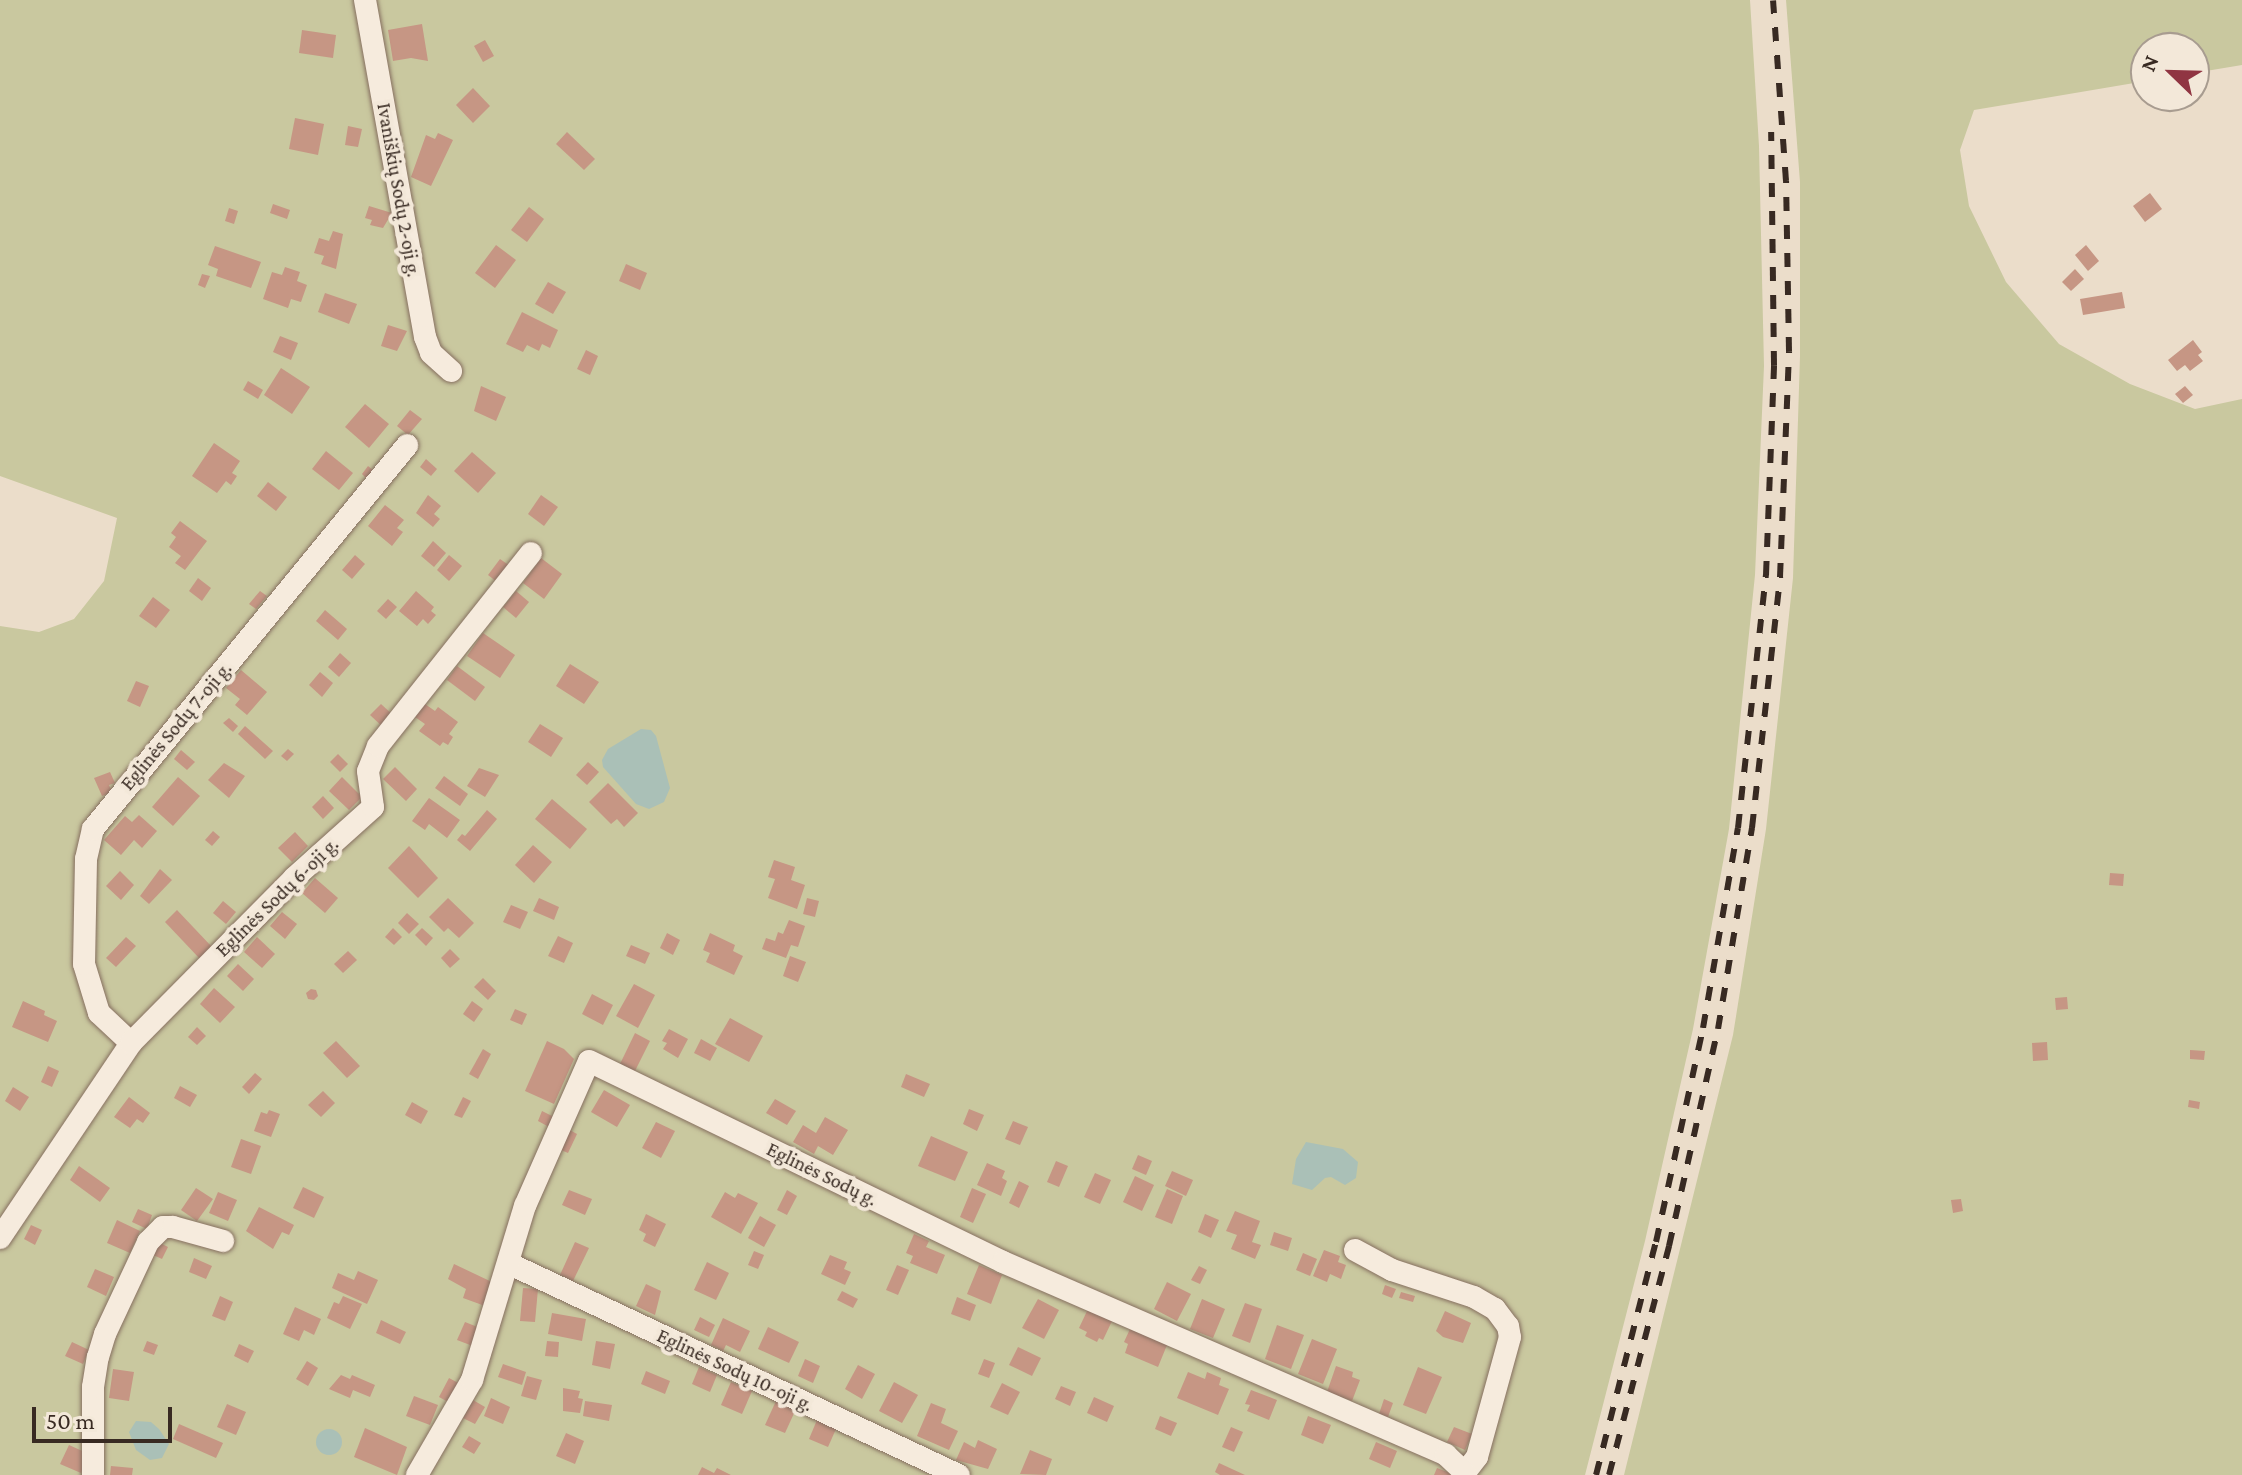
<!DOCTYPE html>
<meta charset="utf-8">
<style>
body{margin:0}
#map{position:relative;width:2242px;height:1475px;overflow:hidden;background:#ebddca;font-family:"Crimson Pro",serif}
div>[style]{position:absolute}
.green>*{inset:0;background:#c9c89f}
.water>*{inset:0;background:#aac0b7}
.round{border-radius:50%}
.building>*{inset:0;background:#c69684}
.roads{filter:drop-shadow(0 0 2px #866f60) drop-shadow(0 0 2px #866f60)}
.minor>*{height:22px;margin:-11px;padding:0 11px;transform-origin:11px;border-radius:11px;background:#f6ebdd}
.rail>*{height:6px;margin-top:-3px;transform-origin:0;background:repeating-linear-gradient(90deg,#382a22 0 14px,transparent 0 28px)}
span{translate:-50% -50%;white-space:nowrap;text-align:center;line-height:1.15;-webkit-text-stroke:8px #f3e8d9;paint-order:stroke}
.street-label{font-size:20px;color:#382a22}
.north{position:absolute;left:2130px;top:32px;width:80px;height:80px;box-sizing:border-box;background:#f3e8d9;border:2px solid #a89c90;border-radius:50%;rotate:293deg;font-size:22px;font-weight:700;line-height:32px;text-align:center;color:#382a22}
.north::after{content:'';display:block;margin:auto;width:28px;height:36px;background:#903542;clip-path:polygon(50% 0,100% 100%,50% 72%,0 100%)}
.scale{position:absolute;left:32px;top:1407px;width:140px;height:36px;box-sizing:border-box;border:4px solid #382a22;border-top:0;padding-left:10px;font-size:24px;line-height:28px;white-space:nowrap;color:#382a22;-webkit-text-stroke:6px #f3e8d9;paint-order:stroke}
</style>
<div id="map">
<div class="green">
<div style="clip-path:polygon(0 0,1750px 0,1759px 146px,1764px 366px,1755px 575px,1729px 829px,1693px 1029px,1645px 1241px,1585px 1475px,0 1475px,0 626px,39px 632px,74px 619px,104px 581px,117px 518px,0 476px)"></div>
<div style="clip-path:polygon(1786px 0,2242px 0,2242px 65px,2194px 73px,2194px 48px,2146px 48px,2146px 81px,1974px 110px,1960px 150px,1969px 206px,2006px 282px,2059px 344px,2130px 384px,2195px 409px,2242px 399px,2242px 1475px,1624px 1475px,1733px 1035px,1766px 829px,1793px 578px,1800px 356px,1800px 182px)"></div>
</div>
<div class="water">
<div style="clip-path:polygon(641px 729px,651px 730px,656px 736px,670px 788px,664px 802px,649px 809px,636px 804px,603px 767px,602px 760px,608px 749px)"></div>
<div style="clip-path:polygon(1306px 1142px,1343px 1149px,1358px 1162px,1356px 1178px,1345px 1185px,1331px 1177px,1325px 1178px,1312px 1190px,1292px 1184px,1296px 1159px)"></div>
<div style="clip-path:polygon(136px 1421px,151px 1422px,159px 1429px,169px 1444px,162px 1458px,150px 1460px,136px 1450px,129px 1432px)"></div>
<div class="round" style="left:316px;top:1429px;width:26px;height:26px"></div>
</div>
<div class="building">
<div style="clip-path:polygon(422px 24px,428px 61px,411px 58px,393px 61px,388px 30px)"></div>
<div style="clip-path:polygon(302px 30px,336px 35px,333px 58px,299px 53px)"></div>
<div style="clip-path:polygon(485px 40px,494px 56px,483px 62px,474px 46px)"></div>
<div style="clip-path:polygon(473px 88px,490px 106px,473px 123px,456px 105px)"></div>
<div style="clip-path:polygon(295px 118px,324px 124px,318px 155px,289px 149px)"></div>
<div style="clip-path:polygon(348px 126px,362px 129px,358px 147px,345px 145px)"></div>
<div style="clip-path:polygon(567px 132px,595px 159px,584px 170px,556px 144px)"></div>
<div style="clip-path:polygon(438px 133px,453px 140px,431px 186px,411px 177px,426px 135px,435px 139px)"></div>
<div style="clip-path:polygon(2150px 193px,2162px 209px,2145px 222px,2133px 206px)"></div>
<div style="clip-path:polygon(273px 204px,290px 210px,287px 219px,270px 213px)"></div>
<div style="clip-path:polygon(369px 206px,392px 213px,383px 228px,370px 225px,372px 220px,365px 218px)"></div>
<div style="clip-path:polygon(529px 207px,544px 219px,527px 242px,511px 230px)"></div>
<div style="clip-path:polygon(229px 208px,238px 211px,234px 224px,225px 221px)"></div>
<div style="clip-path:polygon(333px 231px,343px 234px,336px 269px,321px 264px,324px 256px,314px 253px,319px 238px,329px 241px)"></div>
<div style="clip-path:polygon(496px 245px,516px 260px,495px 288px,475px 273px)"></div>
<div style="clip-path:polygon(2086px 245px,2099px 261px,2088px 271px,2075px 255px)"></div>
<div style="clip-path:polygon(215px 246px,261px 262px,251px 288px,216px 276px,218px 269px,208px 265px)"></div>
<div style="clip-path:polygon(626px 264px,647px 273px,640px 290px,619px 281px)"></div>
<div style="clip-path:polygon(285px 267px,300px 272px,297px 281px,307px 285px,301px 302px,291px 299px,288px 308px,263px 299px,272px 272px,282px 275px)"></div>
<div style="clip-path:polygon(2075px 269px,2084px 279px,2071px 291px,2062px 282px)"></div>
<div style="clip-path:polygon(202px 274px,210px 276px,205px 288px,198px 285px)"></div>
<div style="clip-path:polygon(548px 282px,566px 292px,553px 314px,535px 304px)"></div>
<div style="clip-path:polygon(2122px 292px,2125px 308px,2083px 315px,2080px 299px)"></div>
<div style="clip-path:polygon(325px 293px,357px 304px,349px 324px,318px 312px)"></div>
<div style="clip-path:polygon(522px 312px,558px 330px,550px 348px,542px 344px,539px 351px,527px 345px,523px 352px,506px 344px)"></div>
<div style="clip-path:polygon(388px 325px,407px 331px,397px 351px,381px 346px)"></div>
<div style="clip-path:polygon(280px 336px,298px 343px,291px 360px,273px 352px)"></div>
<div style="clip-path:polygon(2193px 340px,2202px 352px,2198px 355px,2203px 361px,2190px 371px,2185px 365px,2177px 371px,2168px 360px)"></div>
<div style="clip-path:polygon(586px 350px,598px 356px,590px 375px,577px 369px)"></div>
<div style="clip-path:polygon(281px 368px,310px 387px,292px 414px,264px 395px)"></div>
<div style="clip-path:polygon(248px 381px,263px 390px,258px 399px,243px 390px)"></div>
<div style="clip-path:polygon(481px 386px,506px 397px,496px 421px,474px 411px)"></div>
<div style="clip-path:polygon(2185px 386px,2193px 395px,2183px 403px,2175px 394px)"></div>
<div style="clip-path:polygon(365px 404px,389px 424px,369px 448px,345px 427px)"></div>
<div style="clip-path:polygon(410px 410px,422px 419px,408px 435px,397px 426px)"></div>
<div style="clip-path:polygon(214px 443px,240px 461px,232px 473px,237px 476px,231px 485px,226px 481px,217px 493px,192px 476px)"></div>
<div style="clip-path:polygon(326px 451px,353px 473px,339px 490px,312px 469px)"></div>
<div style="clip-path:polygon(472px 452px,496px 473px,478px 493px,454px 471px)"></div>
<div style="clip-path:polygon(426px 459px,437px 469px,431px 476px,420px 467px)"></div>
<div style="clip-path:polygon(368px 466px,374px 471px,367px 479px,362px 474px)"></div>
<div style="clip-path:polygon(268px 482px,287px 497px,276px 511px,257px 496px)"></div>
<div style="clip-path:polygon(428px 495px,441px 506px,434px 514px,440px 519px,433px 527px,416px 513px)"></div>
<div style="clip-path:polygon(541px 495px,558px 507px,544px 526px,528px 514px)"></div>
<div style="clip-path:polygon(385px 505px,404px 520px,397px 528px,403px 532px,392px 546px,368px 526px)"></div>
<div style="clip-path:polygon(180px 521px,207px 541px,185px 570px,175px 563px,181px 556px,169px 547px,176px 537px,171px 533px)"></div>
<div style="clip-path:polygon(433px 541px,446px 553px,434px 567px,421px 556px)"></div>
<div style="clip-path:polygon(355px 555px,365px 564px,352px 579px,342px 570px)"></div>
<div style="clip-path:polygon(449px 555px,462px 566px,449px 581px,437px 570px)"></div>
<div style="clip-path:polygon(541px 558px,562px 574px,544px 599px,523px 583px)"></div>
<div style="clip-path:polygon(500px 559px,513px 568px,501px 585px,488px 575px)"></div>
<div style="clip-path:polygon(198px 578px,211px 588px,202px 601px,189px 591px)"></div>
<div style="clip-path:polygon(260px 591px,267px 596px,256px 609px,249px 604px)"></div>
<div style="clip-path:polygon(416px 591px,434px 607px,431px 611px,436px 615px,428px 624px,423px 619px,417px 626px,399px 611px)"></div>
<div style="clip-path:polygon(516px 591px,529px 602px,516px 618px,503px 607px)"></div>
<div style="clip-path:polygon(153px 597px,170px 610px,156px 628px,139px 616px)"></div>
<div style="clip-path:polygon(388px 599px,397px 607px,386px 619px,377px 611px)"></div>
<div style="clip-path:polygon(325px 610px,347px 629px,338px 640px,316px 621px)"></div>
<div style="clip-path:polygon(483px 633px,515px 655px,500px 678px,467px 656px)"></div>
<div style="clip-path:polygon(340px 653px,351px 663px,339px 677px,328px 667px)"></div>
<div style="clip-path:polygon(570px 664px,599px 682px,584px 704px,556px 686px)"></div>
<div style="clip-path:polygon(457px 666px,485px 687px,475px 701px,447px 680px)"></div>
<div style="clip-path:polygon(241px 670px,267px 692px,247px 715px,235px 705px,240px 699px,226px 688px)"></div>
<div style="clip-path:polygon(320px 672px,333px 683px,322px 697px,309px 685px)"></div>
<div style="clip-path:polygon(136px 681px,149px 686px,140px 707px,127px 701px)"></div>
<div style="clip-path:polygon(381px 704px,394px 716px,384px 728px,370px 715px)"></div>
<div style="clip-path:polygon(425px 704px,435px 711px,438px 707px,458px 722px,449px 734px,453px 737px,448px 745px,443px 742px,440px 746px,419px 731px,425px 724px,415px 717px)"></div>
<div style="clip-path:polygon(229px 718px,238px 726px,233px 732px,223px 723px)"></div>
<div style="clip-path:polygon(540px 724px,563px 738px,551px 757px,528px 742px)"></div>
<div style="clip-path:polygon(245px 726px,273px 751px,265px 759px,238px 734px)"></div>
<div style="clip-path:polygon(288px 749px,294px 754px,287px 761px,281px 756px)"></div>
<div style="clip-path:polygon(181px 750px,195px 762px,187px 770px,174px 759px)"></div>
<div style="clip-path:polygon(338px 754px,348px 764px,340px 772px,330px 762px)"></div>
<div style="clip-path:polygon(588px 762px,599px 772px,587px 785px,576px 775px)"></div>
<div style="clip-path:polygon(224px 763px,245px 776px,229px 798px,208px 780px)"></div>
<div style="clip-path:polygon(395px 767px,417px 789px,406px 801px,383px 779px)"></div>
<div style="clip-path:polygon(479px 768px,499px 775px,485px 797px,467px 786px)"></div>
<div style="clip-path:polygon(110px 772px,115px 783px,109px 785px,112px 792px,102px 796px,94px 778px)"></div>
<div style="clip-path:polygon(444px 776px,468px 794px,460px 806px,435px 788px)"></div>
<div style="clip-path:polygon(178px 777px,200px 796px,173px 826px,152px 807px)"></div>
<div style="clip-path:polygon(342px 777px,362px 797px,349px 810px,329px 791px)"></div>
<div style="clip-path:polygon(608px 783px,638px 813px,624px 827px,617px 819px,611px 824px,589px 802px)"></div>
<div style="clip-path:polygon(323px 796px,334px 808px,323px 819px,312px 807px)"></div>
<div style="clip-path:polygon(429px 798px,460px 820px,447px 838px,429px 824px,425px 830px,412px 821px)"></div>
<div style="clip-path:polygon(552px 799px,587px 829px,570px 849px,535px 819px)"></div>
<div style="clip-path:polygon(487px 810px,497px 819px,470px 851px,457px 840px,462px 834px,465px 836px)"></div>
<div style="clip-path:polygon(139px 815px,157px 831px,142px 848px,134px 840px,121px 855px,104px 840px,125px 816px,132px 822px)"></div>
<div style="clip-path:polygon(213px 831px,220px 837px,212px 846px,205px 840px)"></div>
<div style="clip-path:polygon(295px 832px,308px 846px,292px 862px,278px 848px)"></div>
<div style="clip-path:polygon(533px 845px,552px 862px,534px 883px,515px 865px)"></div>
<div style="clip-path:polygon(409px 846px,438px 878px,418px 898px,388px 868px)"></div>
<div style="clip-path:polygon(774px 860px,795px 867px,791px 880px,805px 885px,797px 909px,768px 898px,775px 879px,768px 877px)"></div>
<div style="clip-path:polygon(160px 869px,172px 880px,149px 904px,140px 896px)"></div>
<div style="clip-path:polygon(120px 871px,134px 885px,121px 900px,106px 886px)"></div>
<div style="clip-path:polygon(2110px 873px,2124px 874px,2123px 886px,2109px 885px)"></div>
<div style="clip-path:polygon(315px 878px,338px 898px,325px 913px,302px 893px)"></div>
<div style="clip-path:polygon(448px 898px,474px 923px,459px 938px,448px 928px,444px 932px,429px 917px)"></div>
<div style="clip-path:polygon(539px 898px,559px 907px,554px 920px,533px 911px)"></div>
<div style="clip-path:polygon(807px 898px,819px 901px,815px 917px,803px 914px)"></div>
<div style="clip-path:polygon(223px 901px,236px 912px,226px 924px,213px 913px)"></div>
<div style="clip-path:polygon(511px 905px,528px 912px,520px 929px,503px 922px)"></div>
<div style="clip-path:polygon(177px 910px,212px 947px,200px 959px,165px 922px)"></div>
<div style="clip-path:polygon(282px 912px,297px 924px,285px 939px,270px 926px)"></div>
<div style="clip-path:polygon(407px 913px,419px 924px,409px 934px,398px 923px)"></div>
<div style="clip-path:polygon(789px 920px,805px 926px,798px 947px,791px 945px,786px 958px,762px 949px,766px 938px,775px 941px,778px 932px,783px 934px)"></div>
<div style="clip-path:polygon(393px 928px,402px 937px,394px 945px,385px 937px)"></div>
<div style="clip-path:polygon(422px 928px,433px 938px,426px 946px,415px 935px)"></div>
<div style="clip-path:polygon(667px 933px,680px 940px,673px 955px,660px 948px)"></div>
<div style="clip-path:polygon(710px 933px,735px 945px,733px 951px,743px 956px,734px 975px,706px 962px,710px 953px,703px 950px)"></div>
<div style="clip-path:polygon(558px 936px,573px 943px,564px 963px,548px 956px)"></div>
<div style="clip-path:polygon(126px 937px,136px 946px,116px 967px,106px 958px)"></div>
<div style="clip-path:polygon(257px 937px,275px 954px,262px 968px,244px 952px)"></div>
<div style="clip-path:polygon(631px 945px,650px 953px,645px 964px,626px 956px)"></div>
<div style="clip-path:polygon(450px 949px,460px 959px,450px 968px,441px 958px)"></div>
<div style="clip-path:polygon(348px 951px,357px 960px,343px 973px,334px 964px)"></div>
<div style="clip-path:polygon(790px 956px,806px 962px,798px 982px,783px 976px)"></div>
<div style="clip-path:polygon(238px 964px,254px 979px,243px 991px,227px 976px)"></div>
<div style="clip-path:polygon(483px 978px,496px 991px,488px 1000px,474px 987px)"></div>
<div style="clip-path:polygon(634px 984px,655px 995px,638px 1028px,616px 1016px)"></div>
<div style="clip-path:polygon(214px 988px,235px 1007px,220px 1023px,200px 1004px)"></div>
<div style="clip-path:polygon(311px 989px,316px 990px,318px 996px,314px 1000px,308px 999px,306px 993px)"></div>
<div style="clip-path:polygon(592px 994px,613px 1005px,603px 1025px,582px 1014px)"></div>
<div style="clip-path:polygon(2067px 997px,2068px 1009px,2056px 1010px,2055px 998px)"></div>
<div style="clip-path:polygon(23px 1001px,45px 1011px,44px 1015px,57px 1021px,48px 1042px,12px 1027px)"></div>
<div style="clip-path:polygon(472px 1001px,483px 1009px,474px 1022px,463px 1014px)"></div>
<div style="clip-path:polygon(515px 1009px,527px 1014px,522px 1025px,510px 1020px)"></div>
<div style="clip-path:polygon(730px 1018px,763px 1036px,749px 1062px,715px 1044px)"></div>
<div style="clip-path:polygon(197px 1027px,206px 1036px,197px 1045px,188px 1037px)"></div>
<div style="clip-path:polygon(669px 1029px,688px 1039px,678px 1058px,663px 1049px,667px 1043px,662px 1041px)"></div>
<div style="clip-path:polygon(635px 1033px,650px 1041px,635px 1071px,620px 1064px)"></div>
<div style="clip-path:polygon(701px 1039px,717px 1048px,710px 1061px,694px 1053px)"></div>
<div style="clip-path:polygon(336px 1041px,360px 1066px,347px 1078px,323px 1053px)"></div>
<div style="clip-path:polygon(547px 1041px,564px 1049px,574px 1059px,554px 1104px,525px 1091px)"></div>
<div style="clip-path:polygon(2047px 1042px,2048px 1060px,2033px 1061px,2032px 1043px)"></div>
<div style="clip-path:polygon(483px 1049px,491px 1054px,478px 1079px,469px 1074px)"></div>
<div style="clip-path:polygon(2190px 1050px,2205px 1051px,2204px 1060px,2190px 1059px)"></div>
<div style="clip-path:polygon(48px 1066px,59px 1071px,52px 1087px,41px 1082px)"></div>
<div style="clip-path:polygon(255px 1073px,262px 1079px,249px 1094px,242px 1087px)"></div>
<div style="clip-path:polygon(906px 1074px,930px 1084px,924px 1097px,901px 1087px)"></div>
<div style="clip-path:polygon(180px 1086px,197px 1095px,190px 1107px,174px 1098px)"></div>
<div style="clip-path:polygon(13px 1087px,29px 1097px,20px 1111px,5px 1101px)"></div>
<div style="clip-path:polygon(604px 1090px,630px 1105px,617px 1127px,591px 1112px)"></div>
<div style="clip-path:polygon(323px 1091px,335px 1103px,321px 1117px,308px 1105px)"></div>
<div style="clip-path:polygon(129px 1097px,150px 1113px,143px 1123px,137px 1119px,130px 1128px,114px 1117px)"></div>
<div style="clip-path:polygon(463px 1097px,471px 1101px,462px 1118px,454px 1115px)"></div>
<div style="clip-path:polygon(775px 1099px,796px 1111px,787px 1125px,766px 1113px)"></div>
<div style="clip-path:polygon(2189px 1100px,2200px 1102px,2199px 1109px,2188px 1107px)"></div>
<div style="clip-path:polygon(412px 1102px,428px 1111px,421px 1124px,405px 1115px)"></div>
<div style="clip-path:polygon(969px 1109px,984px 1115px,977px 1131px,963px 1124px)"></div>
<div style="clip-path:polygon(269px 1110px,280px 1114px,271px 1137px,254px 1131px,261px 1112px,267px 1114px)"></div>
<div style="clip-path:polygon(542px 1111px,554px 1117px,549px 1127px,538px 1121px)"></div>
<div style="clip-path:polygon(825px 1117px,848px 1130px,833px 1155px,818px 1146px,814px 1154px,793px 1142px,803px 1125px,816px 1133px)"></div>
<div style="clip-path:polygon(1013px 1121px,1028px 1127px,1020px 1145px,1005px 1139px)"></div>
<div style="clip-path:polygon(656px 1122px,675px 1131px,661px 1158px,642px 1148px)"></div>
<div style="clip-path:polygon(568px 1129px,577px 1134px,568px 1153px,559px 1149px)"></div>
<div style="clip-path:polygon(931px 1136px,968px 1152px,955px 1181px,918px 1166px)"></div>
<div style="clip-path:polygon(241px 1139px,261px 1146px,251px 1174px,231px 1167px)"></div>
<div style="clip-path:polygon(1138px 1155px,1152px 1161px,1146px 1175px,1132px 1169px)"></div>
<div style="clip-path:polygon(1056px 1161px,1068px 1166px,1059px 1187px,1047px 1182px)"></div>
<div style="clip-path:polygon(987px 1163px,1005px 1171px,1002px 1178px,1007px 1181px,1001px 1196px,977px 1185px)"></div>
<div style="clip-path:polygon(79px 1166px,110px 1188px,100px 1202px,70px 1180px)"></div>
<div style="clip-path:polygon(1172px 1171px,1193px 1180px,1186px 1196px,1165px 1186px)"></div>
<div style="clip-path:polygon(1095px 1173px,1111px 1180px,1100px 1204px,1084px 1197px)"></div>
<div style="clip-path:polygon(1135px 1176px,1154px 1185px,1142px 1211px,1123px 1202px)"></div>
<div style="clip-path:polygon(1019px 1181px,1029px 1186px,1019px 1208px,1009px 1203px)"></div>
<div style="clip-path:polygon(303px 1187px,324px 1197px,314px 1218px,293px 1208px)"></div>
<div style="clip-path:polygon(196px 1188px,213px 1199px,197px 1221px,181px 1210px)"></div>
<div style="clip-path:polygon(972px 1188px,986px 1194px,973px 1223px,960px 1217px)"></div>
<div style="clip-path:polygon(1167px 1189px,1183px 1196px,1172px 1224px,1155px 1217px)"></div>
<div style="clip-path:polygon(569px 1190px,592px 1199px,585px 1215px,562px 1205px)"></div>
<div style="clip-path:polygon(787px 1190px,797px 1196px,787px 1215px,777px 1210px)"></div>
<div style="clip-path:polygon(218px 1192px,237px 1200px,228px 1221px,209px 1213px)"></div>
<div style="clip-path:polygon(725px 1192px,735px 1198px,738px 1193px,758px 1203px,741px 1234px,711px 1217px)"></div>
<div style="clip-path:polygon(1961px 1199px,1963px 1211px,1953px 1213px,1951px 1200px)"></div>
<div style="clip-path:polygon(259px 1207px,294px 1225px,289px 1235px,282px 1232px,273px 1249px,246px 1231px)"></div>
<div style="clip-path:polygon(138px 1209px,152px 1215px,147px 1229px,132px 1222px)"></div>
<div style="clip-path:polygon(1235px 1211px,1260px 1221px,1252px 1242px,1261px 1245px,1255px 1259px,1231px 1249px,1237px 1235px,1226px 1231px)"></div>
<div style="clip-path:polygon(646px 1214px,666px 1224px,655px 1247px,643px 1241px,646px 1234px,639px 1230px)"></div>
<div style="clip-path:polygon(1205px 1214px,1219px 1220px,1211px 1238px,1198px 1232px)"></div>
<div style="clip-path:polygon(760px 1216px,776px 1225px,764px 1247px,748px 1238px)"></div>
<div style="clip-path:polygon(117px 1220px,140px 1231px,130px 1253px,107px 1243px)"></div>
<div style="clip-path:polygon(31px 1225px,42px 1230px,35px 1245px,24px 1239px)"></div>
<div style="clip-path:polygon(1274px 1232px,1292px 1238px,1288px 1251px,1270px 1245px)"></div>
<div style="clip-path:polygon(914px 1234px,929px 1241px,926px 1247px,945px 1255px,937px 1274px,910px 1263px,913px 1256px,906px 1253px)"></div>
<div style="clip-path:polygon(156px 1241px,168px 1247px,162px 1259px,151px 1254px)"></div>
<div style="clip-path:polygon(575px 1242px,589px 1248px,573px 1281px,560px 1275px)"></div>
<div style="clip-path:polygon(1324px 1250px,1340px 1256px,1338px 1262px,1346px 1265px,1341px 1279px,1330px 1274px,1327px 1282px,1313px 1276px)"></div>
<div style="clip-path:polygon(754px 1251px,764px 1255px,758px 1269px,748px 1265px)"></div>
<div style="clip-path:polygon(1303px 1253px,1317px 1259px,1310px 1276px,1296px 1270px)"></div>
<div style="clip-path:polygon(830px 1255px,847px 1262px,844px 1269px,851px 1272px,845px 1285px,821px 1274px)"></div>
<div style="clip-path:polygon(194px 1258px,212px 1266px,206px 1279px,189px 1272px)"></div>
<div style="clip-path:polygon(707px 1262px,729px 1273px,716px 1300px,694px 1290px)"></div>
<div style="clip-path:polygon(454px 1264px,494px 1283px,485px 1306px,463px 1298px,466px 1289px,448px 1279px)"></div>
<div style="clip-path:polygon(897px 1265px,909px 1270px,898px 1295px,886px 1290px)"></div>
<div style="clip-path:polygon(979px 1265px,1002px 1275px,991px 1304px,967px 1294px)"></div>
<div style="clip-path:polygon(1199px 1266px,1207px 1270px,1200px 1284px,1191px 1280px)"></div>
<div style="clip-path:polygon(95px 1269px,114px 1277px,106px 1296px,87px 1287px)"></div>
<div style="clip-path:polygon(358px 1271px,378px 1280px,367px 1304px,332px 1288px,338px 1273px,354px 1280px)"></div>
<div style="clip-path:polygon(1167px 1282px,1191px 1294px,1177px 1321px,1154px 1309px)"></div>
<div style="clip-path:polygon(646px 1284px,661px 1291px,655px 1315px,636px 1306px)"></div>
<div style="clip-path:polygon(1385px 1285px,1396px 1289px,1392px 1298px,1382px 1294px)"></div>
<div style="clip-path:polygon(523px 1288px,538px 1289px,535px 1322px,520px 1321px)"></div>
<div style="clip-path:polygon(842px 1291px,858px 1299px,853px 1308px,837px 1300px)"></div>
<div style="clip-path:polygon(1401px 1292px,1415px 1296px,1413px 1302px,1399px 1298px)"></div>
<div style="clip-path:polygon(220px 1296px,233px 1302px,225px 1321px,212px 1316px)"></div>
<div style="clip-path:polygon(343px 1296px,362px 1304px,350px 1329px,327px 1318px,334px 1302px,339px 1304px)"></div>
<div style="clip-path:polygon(957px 1297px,976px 1305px,970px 1321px,951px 1314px)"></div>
<div style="clip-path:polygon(1038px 1299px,1059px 1310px,1044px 1339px,1022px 1328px)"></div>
<div style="clip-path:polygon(1202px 1299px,1225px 1309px,1213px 1338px,1190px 1329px)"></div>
<div style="clip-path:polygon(1245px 1303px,1262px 1309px,1250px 1343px,1232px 1336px)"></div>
<div style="clip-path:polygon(295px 1307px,321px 1319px,314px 1335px,304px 1330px,299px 1341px,283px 1334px)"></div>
<div style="clip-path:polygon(1088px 1309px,1112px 1321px,1103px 1340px,1099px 1338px,1097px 1342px,1085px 1336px,1087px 1332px,1079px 1328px)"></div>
<div style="clip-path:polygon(1445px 1311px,1471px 1323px,1463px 1343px,1443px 1337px,1436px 1331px)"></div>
<div style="clip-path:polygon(552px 1313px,586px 1319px,582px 1341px,548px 1334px)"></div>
<div style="clip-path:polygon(700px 1317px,715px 1325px,709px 1337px,694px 1330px)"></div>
<div style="clip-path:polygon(723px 1318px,750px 1331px,740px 1352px,726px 1345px,723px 1351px,711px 1345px)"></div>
<div style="clip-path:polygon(381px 1320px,406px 1332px,400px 1344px,376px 1333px)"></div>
<div style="clip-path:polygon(465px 1322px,485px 1330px,478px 1348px,457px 1340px)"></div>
<div style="clip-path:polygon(1277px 1325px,1304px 1335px,1291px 1369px,1265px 1359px)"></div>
<div style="clip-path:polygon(768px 1327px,799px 1342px,789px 1363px,758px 1349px)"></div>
<div style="clip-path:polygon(1130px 1329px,1167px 1345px,1158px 1367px,1125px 1353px,1128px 1344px,1124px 1342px)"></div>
<div style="clip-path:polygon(1312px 1339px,1337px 1349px,1323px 1384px,1298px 1374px)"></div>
<div style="clip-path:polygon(147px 1341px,158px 1345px,154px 1355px,143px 1351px)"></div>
<div style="clip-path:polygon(547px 1341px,559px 1342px,558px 1357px,545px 1356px)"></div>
<div style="clip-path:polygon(596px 1341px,615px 1344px,610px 1369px,592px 1365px)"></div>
<div style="clip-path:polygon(72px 1342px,89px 1350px,83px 1364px,65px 1356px)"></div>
<div style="clip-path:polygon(239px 1344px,254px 1351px,248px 1363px,234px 1356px)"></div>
<div style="clip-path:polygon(1018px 1347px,1041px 1358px,1032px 1376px,1009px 1365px)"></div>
<div style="clip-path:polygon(805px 1359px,820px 1366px,813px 1383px,798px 1376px)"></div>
<div style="clip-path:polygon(984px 1359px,995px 1363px,989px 1378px,978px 1374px)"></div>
<div style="clip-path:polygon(307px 1361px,318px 1368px,308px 1386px,296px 1379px)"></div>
<div style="clip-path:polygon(503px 1364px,526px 1372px,522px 1385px,498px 1377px)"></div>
<div style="clip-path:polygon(858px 1365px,875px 1374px,862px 1399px,845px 1389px)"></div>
<div style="clip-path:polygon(1336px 1366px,1353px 1372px,1352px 1377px,1360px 1380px,1352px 1401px,1327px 1392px)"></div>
<div style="clip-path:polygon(699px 1367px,717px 1375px,710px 1392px,692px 1384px)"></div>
<div style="clip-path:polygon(1418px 1367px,1442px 1377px,1426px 1414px,1403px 1405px)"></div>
<div style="clip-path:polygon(113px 1369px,134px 1372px,129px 1401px,109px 1398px)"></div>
<div style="clip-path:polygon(646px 1371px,670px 1381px,665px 1394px,641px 1384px)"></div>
<div style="clip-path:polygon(1188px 1372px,1205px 1379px,1207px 1372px,1221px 1378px,1219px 1385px,1229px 1389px,1218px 1415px,1177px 1398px)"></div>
<div style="clip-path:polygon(341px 1375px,350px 1379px,352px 1375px,375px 1385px,370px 1397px,353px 1390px,350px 1398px,329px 1389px)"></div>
<div style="clip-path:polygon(527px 1376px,542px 1380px,536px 1400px,521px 1396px)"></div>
<div style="clip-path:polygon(449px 1378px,462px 1385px,452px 1404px,439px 1397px)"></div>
<div style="clip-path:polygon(731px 1382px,752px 1391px,742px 1414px,721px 1405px)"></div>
<div style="clip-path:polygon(894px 1382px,918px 1395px,902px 1423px,879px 1411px)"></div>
<div style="clip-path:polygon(1002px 1383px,1020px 1392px,1008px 1415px,990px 1407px)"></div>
<div style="clip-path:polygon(1061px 1386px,1076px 1392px,1070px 1406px,1055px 1399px)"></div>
<div style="clip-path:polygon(563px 1388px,580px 1391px,578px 1398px,583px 1399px,580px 1413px,563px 1411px)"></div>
<div style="clip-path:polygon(1251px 1390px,1277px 1400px,1269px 1420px,1247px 1411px,1250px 1405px,1245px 1404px)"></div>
<div style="clip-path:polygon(414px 1396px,438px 1405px,430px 1425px,406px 1416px)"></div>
<div style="clip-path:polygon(1094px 1397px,1114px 1406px,1107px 1422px,1087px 1413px)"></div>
<div style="clip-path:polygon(491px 1398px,510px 1407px,503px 1424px,484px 1416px)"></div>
<div style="clip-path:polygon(1384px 1399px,1393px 1403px,1388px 1417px,1379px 1414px)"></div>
<div style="clip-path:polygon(473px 1400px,485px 1407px,475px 1424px,463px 1418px)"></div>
<div style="clip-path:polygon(585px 1401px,612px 1405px,609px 1421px,583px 1416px)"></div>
<div style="clip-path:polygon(776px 1401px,796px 1409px,785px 1433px,765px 1425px)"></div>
<div style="clip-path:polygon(931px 1403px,946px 1409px,941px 1423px,958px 1431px,949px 1450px,917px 1436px)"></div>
<div style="clip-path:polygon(227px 1404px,246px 1412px,236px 1435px,217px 1427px)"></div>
<div style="clip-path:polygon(1160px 1416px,1177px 1423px,1171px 1436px,1155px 1429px)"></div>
<div style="clip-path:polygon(1308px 1416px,1331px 1425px,1323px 1444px,1301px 1435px)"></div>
<div style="clip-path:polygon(817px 1420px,836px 1429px,828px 1447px,809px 1439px)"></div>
<div style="clip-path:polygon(179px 1424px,223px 1443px,216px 1458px,173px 1439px)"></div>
<div style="clip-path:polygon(1231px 1427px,1243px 1432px,1234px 1452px,1222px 1447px)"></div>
<div style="clip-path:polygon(1454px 1427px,1472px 1434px,1465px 1450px,1447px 1442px)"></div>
<div style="clip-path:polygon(365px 1428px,407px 1447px,397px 1475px,354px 1457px)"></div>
<div style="clip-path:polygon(566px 1433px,584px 1441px,575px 1464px,556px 1456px)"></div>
<div style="clip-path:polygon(469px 1436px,481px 1443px,474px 1454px,462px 1447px)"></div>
<div style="clip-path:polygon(978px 1440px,997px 1449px,988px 1469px,956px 1460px,964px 1442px,975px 1448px)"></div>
<div style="clip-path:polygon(1376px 1442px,1397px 1451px,1390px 1468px,1369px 1459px)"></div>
<div style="clip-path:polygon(69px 1445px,89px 1454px,81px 1473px,60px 1464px)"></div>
<div style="clip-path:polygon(1030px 1450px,1052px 1459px,1046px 1475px,1020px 1474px)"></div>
<div style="clip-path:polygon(1219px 1463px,1245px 1475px,1220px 1475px,1215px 1472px)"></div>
<div style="clip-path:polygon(111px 1466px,133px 1468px,132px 1475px,110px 1475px)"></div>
<div style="clip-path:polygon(702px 1467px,714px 1473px,717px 1468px,731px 1475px,698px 1475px)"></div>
<div style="clip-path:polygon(1437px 1468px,1455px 1475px,1434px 1475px)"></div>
</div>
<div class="roads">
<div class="minor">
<div style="left:365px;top:0;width:342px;rotate:79.9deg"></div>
<div style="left:425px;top:337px;width:17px;rotate:69deg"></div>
<div style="left:431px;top:353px;width:27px;rotate:42deg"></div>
<div style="left:131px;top:1043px;width:44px;rotate:-136.8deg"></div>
<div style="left:99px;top:1013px;width:51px;rotate:-107deg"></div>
<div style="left:84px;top:964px;width:105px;rotate:-88.9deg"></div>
<div style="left:86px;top:859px;width:31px;rotate:-77deg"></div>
<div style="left:93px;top:829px;width:496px;rotate:-50.7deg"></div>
<div style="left:0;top:1238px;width:235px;rotate:-56.1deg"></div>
<div style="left:131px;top:1043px;width:232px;rotate:-45.3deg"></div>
<div style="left:294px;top:878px;width:106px;rotate:-41.9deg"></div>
<div style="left:373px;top:807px;width:36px;rotate:-98deg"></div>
<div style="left:368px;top:771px;width:27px;rotate:-68deg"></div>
<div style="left:378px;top:746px;width:246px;rotate:-51.6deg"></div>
<div style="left:1355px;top:1250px;width:42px;rotate:28.4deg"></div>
<div style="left:1392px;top:1270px;width:86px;rotate:18.2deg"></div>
<div style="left:1474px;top:1297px;width:24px;rotate:30deg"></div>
<div style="left:1495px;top:1309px;width:21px;rotate:53deg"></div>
<div style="left:1508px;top:1326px;width:11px;rotate:80deg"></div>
<div style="left:1510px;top:1337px;width:124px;rotate:105.4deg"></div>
<div style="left:1477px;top:1457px;width:23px;rotate:128deg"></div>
<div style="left:510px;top:1264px;width:496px;rotate:25.2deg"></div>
<div style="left:93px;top:1475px;width:88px;rotate:-90deg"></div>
<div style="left:93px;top:1387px;width:30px;rotate:-81deg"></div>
<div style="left:98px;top:1357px;width:24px;rotate:-73deg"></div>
<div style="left:105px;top:1334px;width:102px;rotate:-64.9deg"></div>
<div style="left:148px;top:1242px;width:21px;rotate:-45deg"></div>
<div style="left:163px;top:1227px;width:10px"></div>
<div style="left:173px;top:1227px;width:52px;rotate:15.6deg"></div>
<div style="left:417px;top:1475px;width:110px;rotate:-59.9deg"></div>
<div style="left:472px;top:1380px;width:182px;rotate:-73.1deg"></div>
<div style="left:525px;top:1206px;width:158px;rotate:-66.2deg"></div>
<div style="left:589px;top:1061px;width:460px;rotate:25.9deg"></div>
<div style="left:1003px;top:1262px;width:483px;rotate:23.5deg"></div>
<div style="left:1446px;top:1455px;width:25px;rotate:43deg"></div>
</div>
</div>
<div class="rail">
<div style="left:1596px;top:1475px;width:241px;rotate:-75.6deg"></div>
<div style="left:1656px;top:1242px;width:219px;rotate:-77.6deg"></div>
<div style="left:1703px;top:1028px;width:203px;rotate:-80.1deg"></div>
<div style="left:1738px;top:828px;width:255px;rotate:-83.7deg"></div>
<div style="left:1766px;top:575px;width:210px;rotate:-87.8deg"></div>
<div style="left:1774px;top:365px;width:233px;rotate:-90.7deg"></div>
<div style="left:1609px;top:1475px;width:237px;rotate:-75.3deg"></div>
<div style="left:1669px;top:1246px;width:222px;rotate:-77.3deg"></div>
<div style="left:1718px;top:1029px;width:204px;rotate:-80.4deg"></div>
<div style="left:1752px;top:828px;width:253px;rotate:-83.6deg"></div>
<div style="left:1780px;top:577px;width:226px;rotate:-87.7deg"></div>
<div style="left:1789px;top:351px;width:170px;rotate:-91deg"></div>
<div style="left:1786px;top:181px;width:181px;rotate:-94.1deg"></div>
</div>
<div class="street-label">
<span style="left:399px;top:190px;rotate:80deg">Ivaniškių Sodų 2-oji g.</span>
<span style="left:176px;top:726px;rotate:-50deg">Eglinės Sodų 7-oji g.</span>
<span style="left:277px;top:897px;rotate:-44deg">Eglinės Sodų 6-oji g.</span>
<span style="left:822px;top:1174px;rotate:26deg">Eglinės Sodų g.</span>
<span style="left:735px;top:1370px;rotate:25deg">Eglinės Sodų 10-oji g.</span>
</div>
<div class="north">N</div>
<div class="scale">50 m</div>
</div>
